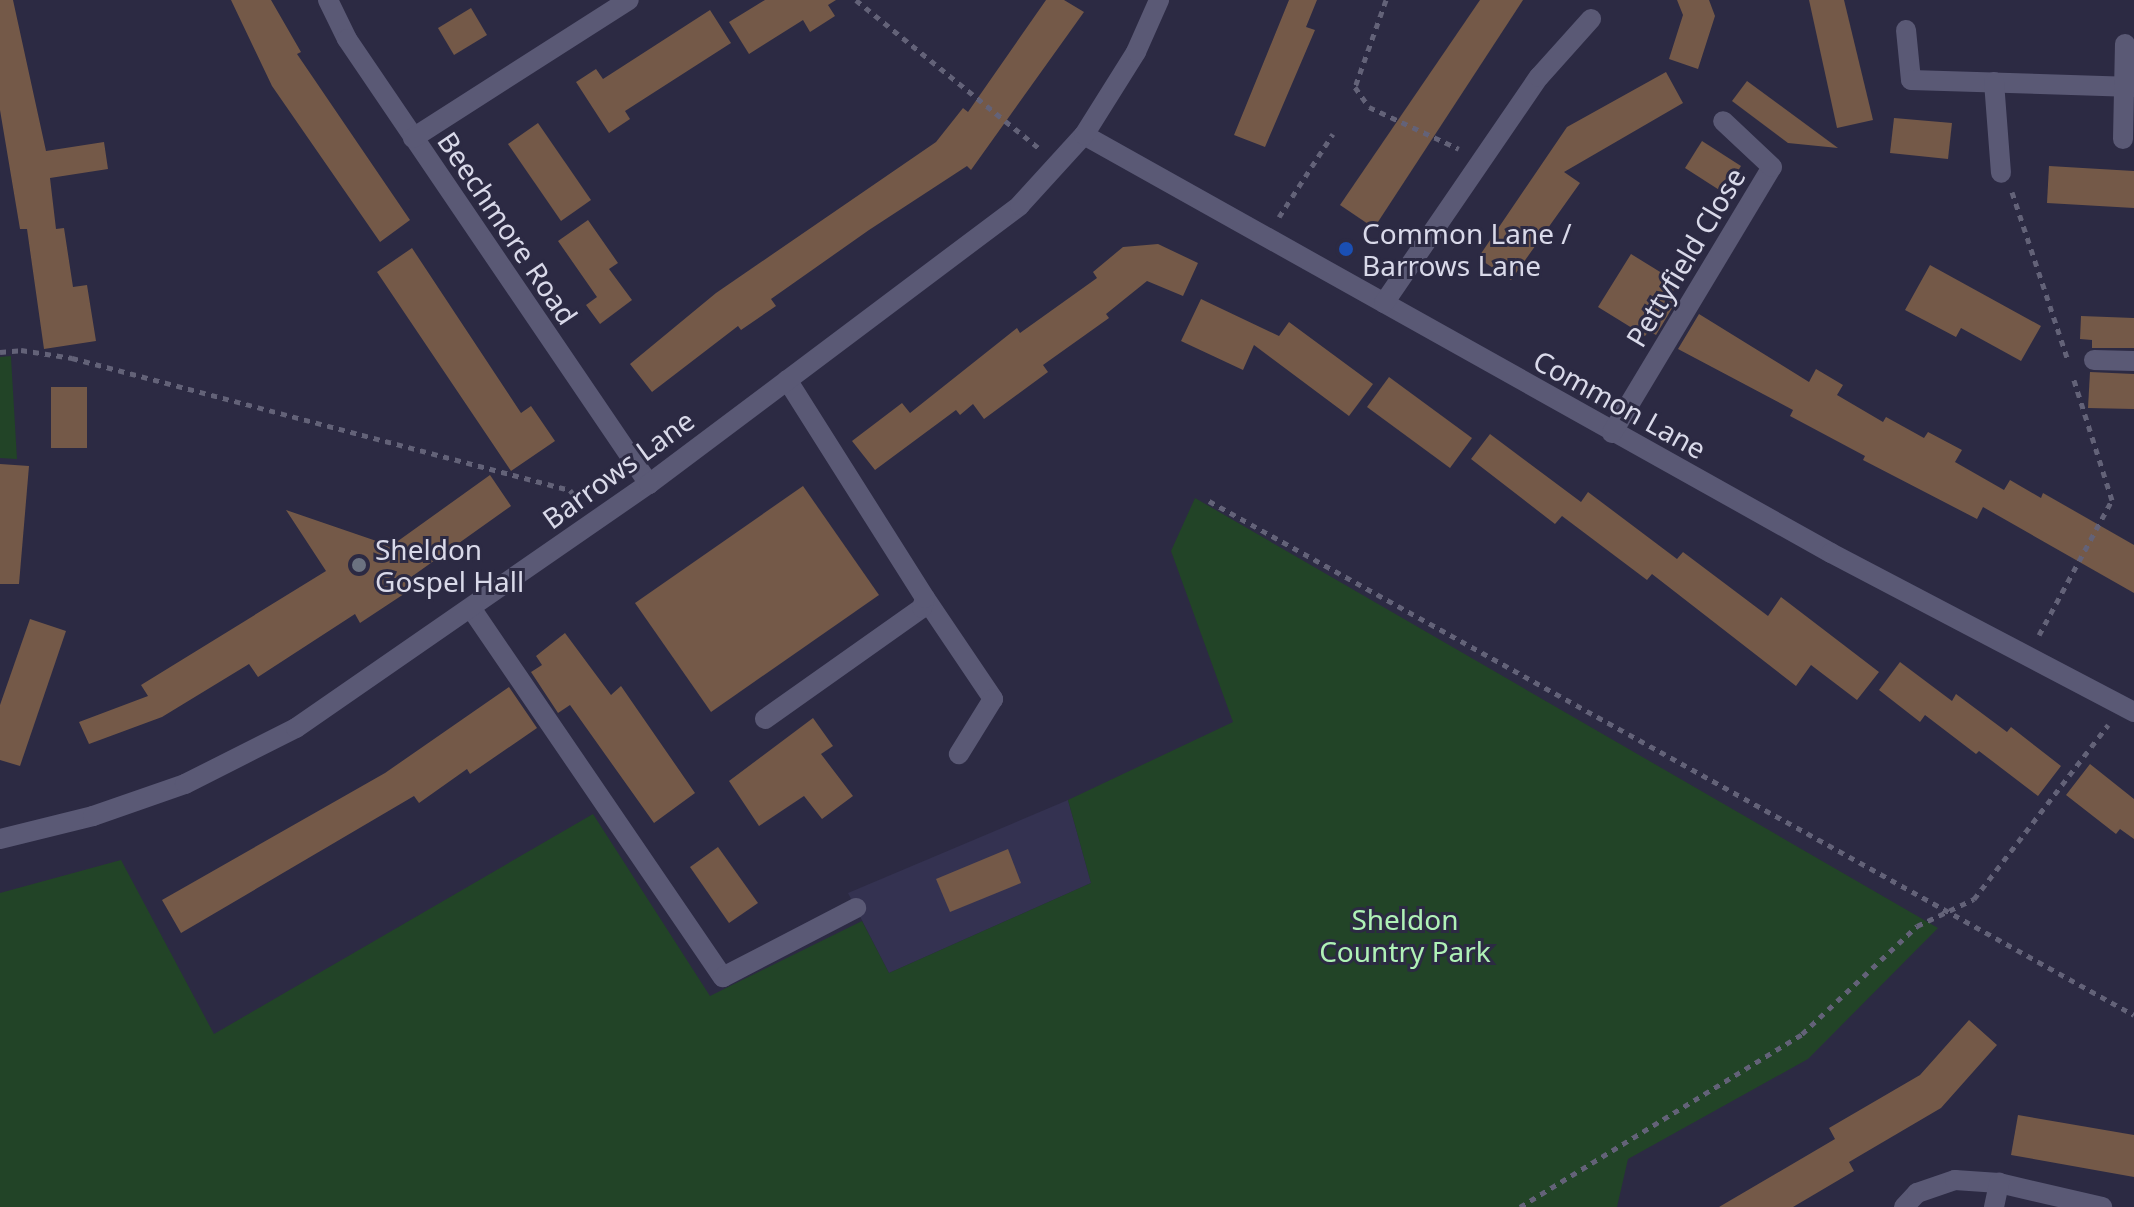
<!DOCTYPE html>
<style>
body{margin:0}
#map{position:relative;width:2134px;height:1207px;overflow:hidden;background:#2c2a43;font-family:"Noto Sans",sans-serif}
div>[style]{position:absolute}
.built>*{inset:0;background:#343251}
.green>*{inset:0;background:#224427}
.building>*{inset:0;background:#745948}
.path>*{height:5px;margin-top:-2.5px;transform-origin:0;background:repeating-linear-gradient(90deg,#636278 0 6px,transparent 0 12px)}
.minor>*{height:20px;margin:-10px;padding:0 10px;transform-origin:10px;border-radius:10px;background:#5a5975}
.dots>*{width:22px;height:22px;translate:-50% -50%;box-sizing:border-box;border:4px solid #2c2a43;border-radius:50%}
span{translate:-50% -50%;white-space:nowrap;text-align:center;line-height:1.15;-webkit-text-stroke:6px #2c2a43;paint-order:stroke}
.street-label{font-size:28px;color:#d9d9e9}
.poi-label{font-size:28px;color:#d9d9e9}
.left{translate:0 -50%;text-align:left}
.park-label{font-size:28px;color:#aff2b6}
</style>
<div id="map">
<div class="built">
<div style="clip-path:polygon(1068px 800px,1091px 883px,889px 973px,848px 893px)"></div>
</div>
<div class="green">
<div style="clip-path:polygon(11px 356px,11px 357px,17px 459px,0 458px,0 357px)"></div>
<div style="clip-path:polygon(1195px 498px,1938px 928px,1808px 1059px,1628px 1159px,1617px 1207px,0 1207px,0 893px,121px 860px,214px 1034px,593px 814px,710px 996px,862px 921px,889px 973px,1091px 883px,1068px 800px,1233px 722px,1171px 551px)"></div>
</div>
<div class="building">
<div style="clip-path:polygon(0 0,13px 0,46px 151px,104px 142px,108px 169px,50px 178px,56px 229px,64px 228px,73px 287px,87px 285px,96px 341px,44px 349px,27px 229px,20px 229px,0 110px)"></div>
<div style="clip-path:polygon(231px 0,271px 0,301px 52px,297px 54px,410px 220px,380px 242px,272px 86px)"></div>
<div style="clip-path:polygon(765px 0,836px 0,828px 5px,835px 16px,810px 32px,803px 20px,749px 54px,729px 22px)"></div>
<div style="clip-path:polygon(1046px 0,1064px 0,1084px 12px,971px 170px,967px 166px,869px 230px,771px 299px,776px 306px,741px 330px,738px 326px,652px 392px,630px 364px,716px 293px,936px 142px,963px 108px,968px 112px)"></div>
<div style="clip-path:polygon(1289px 0,1317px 0,1306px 27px,1315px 30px,1265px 147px,1234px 135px)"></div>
<div style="clip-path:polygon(1480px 0,1523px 0,1374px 228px,1340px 205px)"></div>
<div style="clip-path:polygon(1677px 0,1709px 0,1715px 16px,1698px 69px,1669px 59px,1683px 15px)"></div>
<div style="clip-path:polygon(1809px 0,1844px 0,1873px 120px,1837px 128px)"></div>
<div style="clip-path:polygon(471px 8px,487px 35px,454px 55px,438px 28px)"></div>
<div style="clip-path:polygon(710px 10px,731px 43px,625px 111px,630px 119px,609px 133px,576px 82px,596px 69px,603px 79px)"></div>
<div style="clip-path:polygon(1666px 72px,1683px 103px,1564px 172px,1580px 183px,1511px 280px,1478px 258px,1567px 127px)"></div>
<div style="clip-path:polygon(1747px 81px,1838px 148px,1788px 143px,1732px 101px)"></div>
<div style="clip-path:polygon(1894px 118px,1952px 123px,1948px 159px,1890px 153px)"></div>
<div style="clip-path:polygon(538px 123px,591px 200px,561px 221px,508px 144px)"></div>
<div style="clip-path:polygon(1702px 141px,1741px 166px,1724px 193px,1685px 168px)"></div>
<div style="clip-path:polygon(2049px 166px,2134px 171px,2134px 208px,2047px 203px)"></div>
<div style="clip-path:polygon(588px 220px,618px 263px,609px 269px,632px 300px,600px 324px,586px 305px,597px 297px,558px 241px)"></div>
<div style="clip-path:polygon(1158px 244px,1198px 263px,1183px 296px,1147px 281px,1106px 314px,1109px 318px,1043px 365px,1048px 372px,984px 419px,973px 404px,960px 415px,956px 410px,875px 470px,852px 441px,902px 403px,910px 413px,1017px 328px,1020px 333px,1097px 278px,1093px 272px,1123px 247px)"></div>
<div style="clip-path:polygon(412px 248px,521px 413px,531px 406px,555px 441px,511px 471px,377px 272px)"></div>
<div style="clip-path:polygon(1631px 254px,1678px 283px,1670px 296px,1677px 300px,1656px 335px,1649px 331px,1645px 336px,1598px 307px)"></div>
<div style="clip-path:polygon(1930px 265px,2041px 326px,2021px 361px,1961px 328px,1956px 337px,1905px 310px)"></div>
<div style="clip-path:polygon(1201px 299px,1279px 336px,1289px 322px,1373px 384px,1349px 416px,1254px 345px,1243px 370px,1181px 341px)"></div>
<div style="clip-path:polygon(1699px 314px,1809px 382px,1816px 369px,1843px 385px,1837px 395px,1883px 422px,1886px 417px,1924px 438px,1928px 432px,1962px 450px,1955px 462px,2004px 490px,2010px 480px,2041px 498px,2043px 493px,2134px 545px,2134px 593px,1983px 507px,1977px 519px,1863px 460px,1865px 456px,1790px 416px,1793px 410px,1678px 349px)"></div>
<div style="clip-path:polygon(2081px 316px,2134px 318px,2134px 348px,2092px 348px,2092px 340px,2080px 339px)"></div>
<div style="clip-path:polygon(2090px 372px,2134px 374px,2134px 409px,2088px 408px)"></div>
<div style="clip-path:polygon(1389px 377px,1472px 438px,1450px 468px,1367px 407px)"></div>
<div style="clip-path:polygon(51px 387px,87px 387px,87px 448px,51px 448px)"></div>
<div style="clip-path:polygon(1490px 434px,1581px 502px,1588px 492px,1677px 559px,1683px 552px,1768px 616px,1781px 597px,1879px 672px,1857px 700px,1811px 665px,1796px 686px,1652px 574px,1647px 580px,1562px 516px,1555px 524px,1471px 459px)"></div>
<div style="clip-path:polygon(0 464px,29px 466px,19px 584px,0 584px)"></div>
<div style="clip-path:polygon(490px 475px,511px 506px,407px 580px,413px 588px,360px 623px,355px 614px,258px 677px,249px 664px,162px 717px,89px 744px,79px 722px,148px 696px,141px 685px,326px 571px,286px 510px,391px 546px)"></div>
<div style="clip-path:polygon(803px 486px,879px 595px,711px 712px,635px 603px)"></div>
<div style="clip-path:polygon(30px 619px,66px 631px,20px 766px,0 760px,0 705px)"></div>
<div style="clip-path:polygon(565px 633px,611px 695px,621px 686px,695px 793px,654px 823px,570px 705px,558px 713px,531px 672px,542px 665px,536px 656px)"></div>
<div style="clip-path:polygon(1900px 662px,1952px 701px,1956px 694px,2007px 732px,2011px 727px,2061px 766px,2038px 796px,1979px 751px,1976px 754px,1925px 715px,1920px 722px,1879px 690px)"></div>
<div style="clip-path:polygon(509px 687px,537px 728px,470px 774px,467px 769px,419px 803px,414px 796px,181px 933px,162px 900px,385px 773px)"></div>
<div style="clip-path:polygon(813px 718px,833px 746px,821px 754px,853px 796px,822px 819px,804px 796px,759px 826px,729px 781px)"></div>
<div style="clip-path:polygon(2090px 764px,2134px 799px,2134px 839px,2120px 829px,2116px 834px,2066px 795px)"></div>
<div style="clip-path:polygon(718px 847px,758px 903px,729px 923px,690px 867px)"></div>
<div style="clip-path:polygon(1008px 849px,1021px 883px,950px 912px,936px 879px)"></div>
<div style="clip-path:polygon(1969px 1020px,1997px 1045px,1941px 1108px,1849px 1162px,1854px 1171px,1793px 1207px,1719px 1207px,1835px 1139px,1829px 1128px,1920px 1075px)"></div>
<div style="clip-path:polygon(2018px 1115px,2134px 1135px,2134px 1177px,2011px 1155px)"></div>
</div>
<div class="path">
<div style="left:856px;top:0;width:235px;rotate:39deg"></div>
<div style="left:1386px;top:0;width:92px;rotate:109.6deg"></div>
<div style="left:1355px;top:87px;width:24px;rotate:55deg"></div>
<div style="left:1369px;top:107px;width:99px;rotate:25deg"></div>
<div style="left:2012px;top:192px;width:177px;rotate:71.6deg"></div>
<div style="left:1279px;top:217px;width:99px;rotate:-57deg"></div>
<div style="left:0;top:352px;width:21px;rotate:-5deg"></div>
<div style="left:21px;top:350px;width:52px;rotate:8.9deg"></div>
<div style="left:72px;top:358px;width:515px;rotate:14.85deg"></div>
<div style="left:570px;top:490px;width:15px;rotate:53deg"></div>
<div style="left:1209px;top:501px;width:1058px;rotate:29.06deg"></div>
<div style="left:2039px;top:635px;width:153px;rotate:-61.6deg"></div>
<div style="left:2112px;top:500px;width:129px;rotate:-107.6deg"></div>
<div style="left:1520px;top:1207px;width:331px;rotate:-31.5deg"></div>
<div style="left:1802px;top:1034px;width:158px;rotate:-43.2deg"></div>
<div style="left:1917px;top:926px;width:63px;rotate:-25.3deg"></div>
<div style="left:1974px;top:899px;width:220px;rotate:-52.4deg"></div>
</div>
<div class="minor">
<div style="left:328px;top:0;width:43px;rotate:64deg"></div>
<div style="left:347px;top:39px;width:538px;rotate:55.84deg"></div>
<div style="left:1906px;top:30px;width:50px;rotate:84.3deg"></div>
<div style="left:1911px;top:80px;width:223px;rotate:1.8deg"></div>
<div style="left:1994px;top:82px;width:91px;rotate:85.6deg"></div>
<div style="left:1084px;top:135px;width:856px;rotate:29.23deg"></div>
<div style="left:1831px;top:553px;width:342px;rotate:27.7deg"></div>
<div style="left:413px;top:138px;width:256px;rotate:-32.6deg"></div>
<div style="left:2123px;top:139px;width:95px;rotate:-88.8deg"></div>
<div style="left:1384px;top:303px;width:274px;rotate:-55.6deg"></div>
<div style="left:1539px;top:77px;width:78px;rotate:-48.1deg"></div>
<div style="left:2094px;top:360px;width:40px;rotate:1.4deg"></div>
<div style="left:1612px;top:433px;width:310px;rotate:-59deg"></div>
<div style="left:1772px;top:167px;width:67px;rotate:-136.8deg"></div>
<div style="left:925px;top:598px;width:122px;rotate:56deg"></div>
<div style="left:993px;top:699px;width:65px;rotate:121.7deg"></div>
<div style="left:471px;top:608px;width:447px;rotate:55.7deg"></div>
<div style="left:723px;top:977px;width:150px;rotate:-27.4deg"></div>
<div style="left:765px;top:719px;width:192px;rotate:-35.3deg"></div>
<div style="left:922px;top:608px;width:10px;rotate:-73deg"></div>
<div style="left:925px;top:598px;width:258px;rotate:-122.3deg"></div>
<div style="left:0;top:839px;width:96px;rotate:-13.9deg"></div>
<div style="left:93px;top:816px;width:97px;rotate:-19.2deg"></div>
<div style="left:185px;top:784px;width:124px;rotate:-26.8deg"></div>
<div style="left:296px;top:728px;width:429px;rotate:-34.7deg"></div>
<div style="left:649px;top:484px;width:464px;rotate:-36.9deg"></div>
<div style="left:1020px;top:205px;width:95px;rotate:-47.6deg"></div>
<div style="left:1084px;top:135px;width:98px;rotate:-57.9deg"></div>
<div style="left:1136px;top:52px;width:57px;rotate:-66.1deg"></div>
<div style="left:1904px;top:1207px;width:19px;rotate:-47deg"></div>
<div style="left:1917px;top:1193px;width:40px;rotate:-18.9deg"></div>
<div style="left:1955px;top:1180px;width:44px;rotate:3.9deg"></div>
<div style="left:1999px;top:1183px;width:106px;rotate:13.1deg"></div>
<div style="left:1994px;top:1207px;width:25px;rotate:-78deg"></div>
</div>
<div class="dots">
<div style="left:1346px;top:249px;background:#1a4fb4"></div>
<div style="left:359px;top:565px;background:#6b7280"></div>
</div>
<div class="street-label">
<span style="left:508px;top:228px;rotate:56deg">Beechmore Road</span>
<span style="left:1685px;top:257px;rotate:-59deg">Pettyfield Close</span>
<span style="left:1620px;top:404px;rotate:29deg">Common Lane</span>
<span style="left:618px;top:469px;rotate:-36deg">Barrows Lane</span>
</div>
<div class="poi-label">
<span class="left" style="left:1362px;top:249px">Common Lane /<br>Barrows Lane</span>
<span class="left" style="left:375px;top:565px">Sheldon<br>Gospel Hall</span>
</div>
<div class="park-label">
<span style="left:1405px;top:935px">Sheldon<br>Country Park</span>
</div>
</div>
